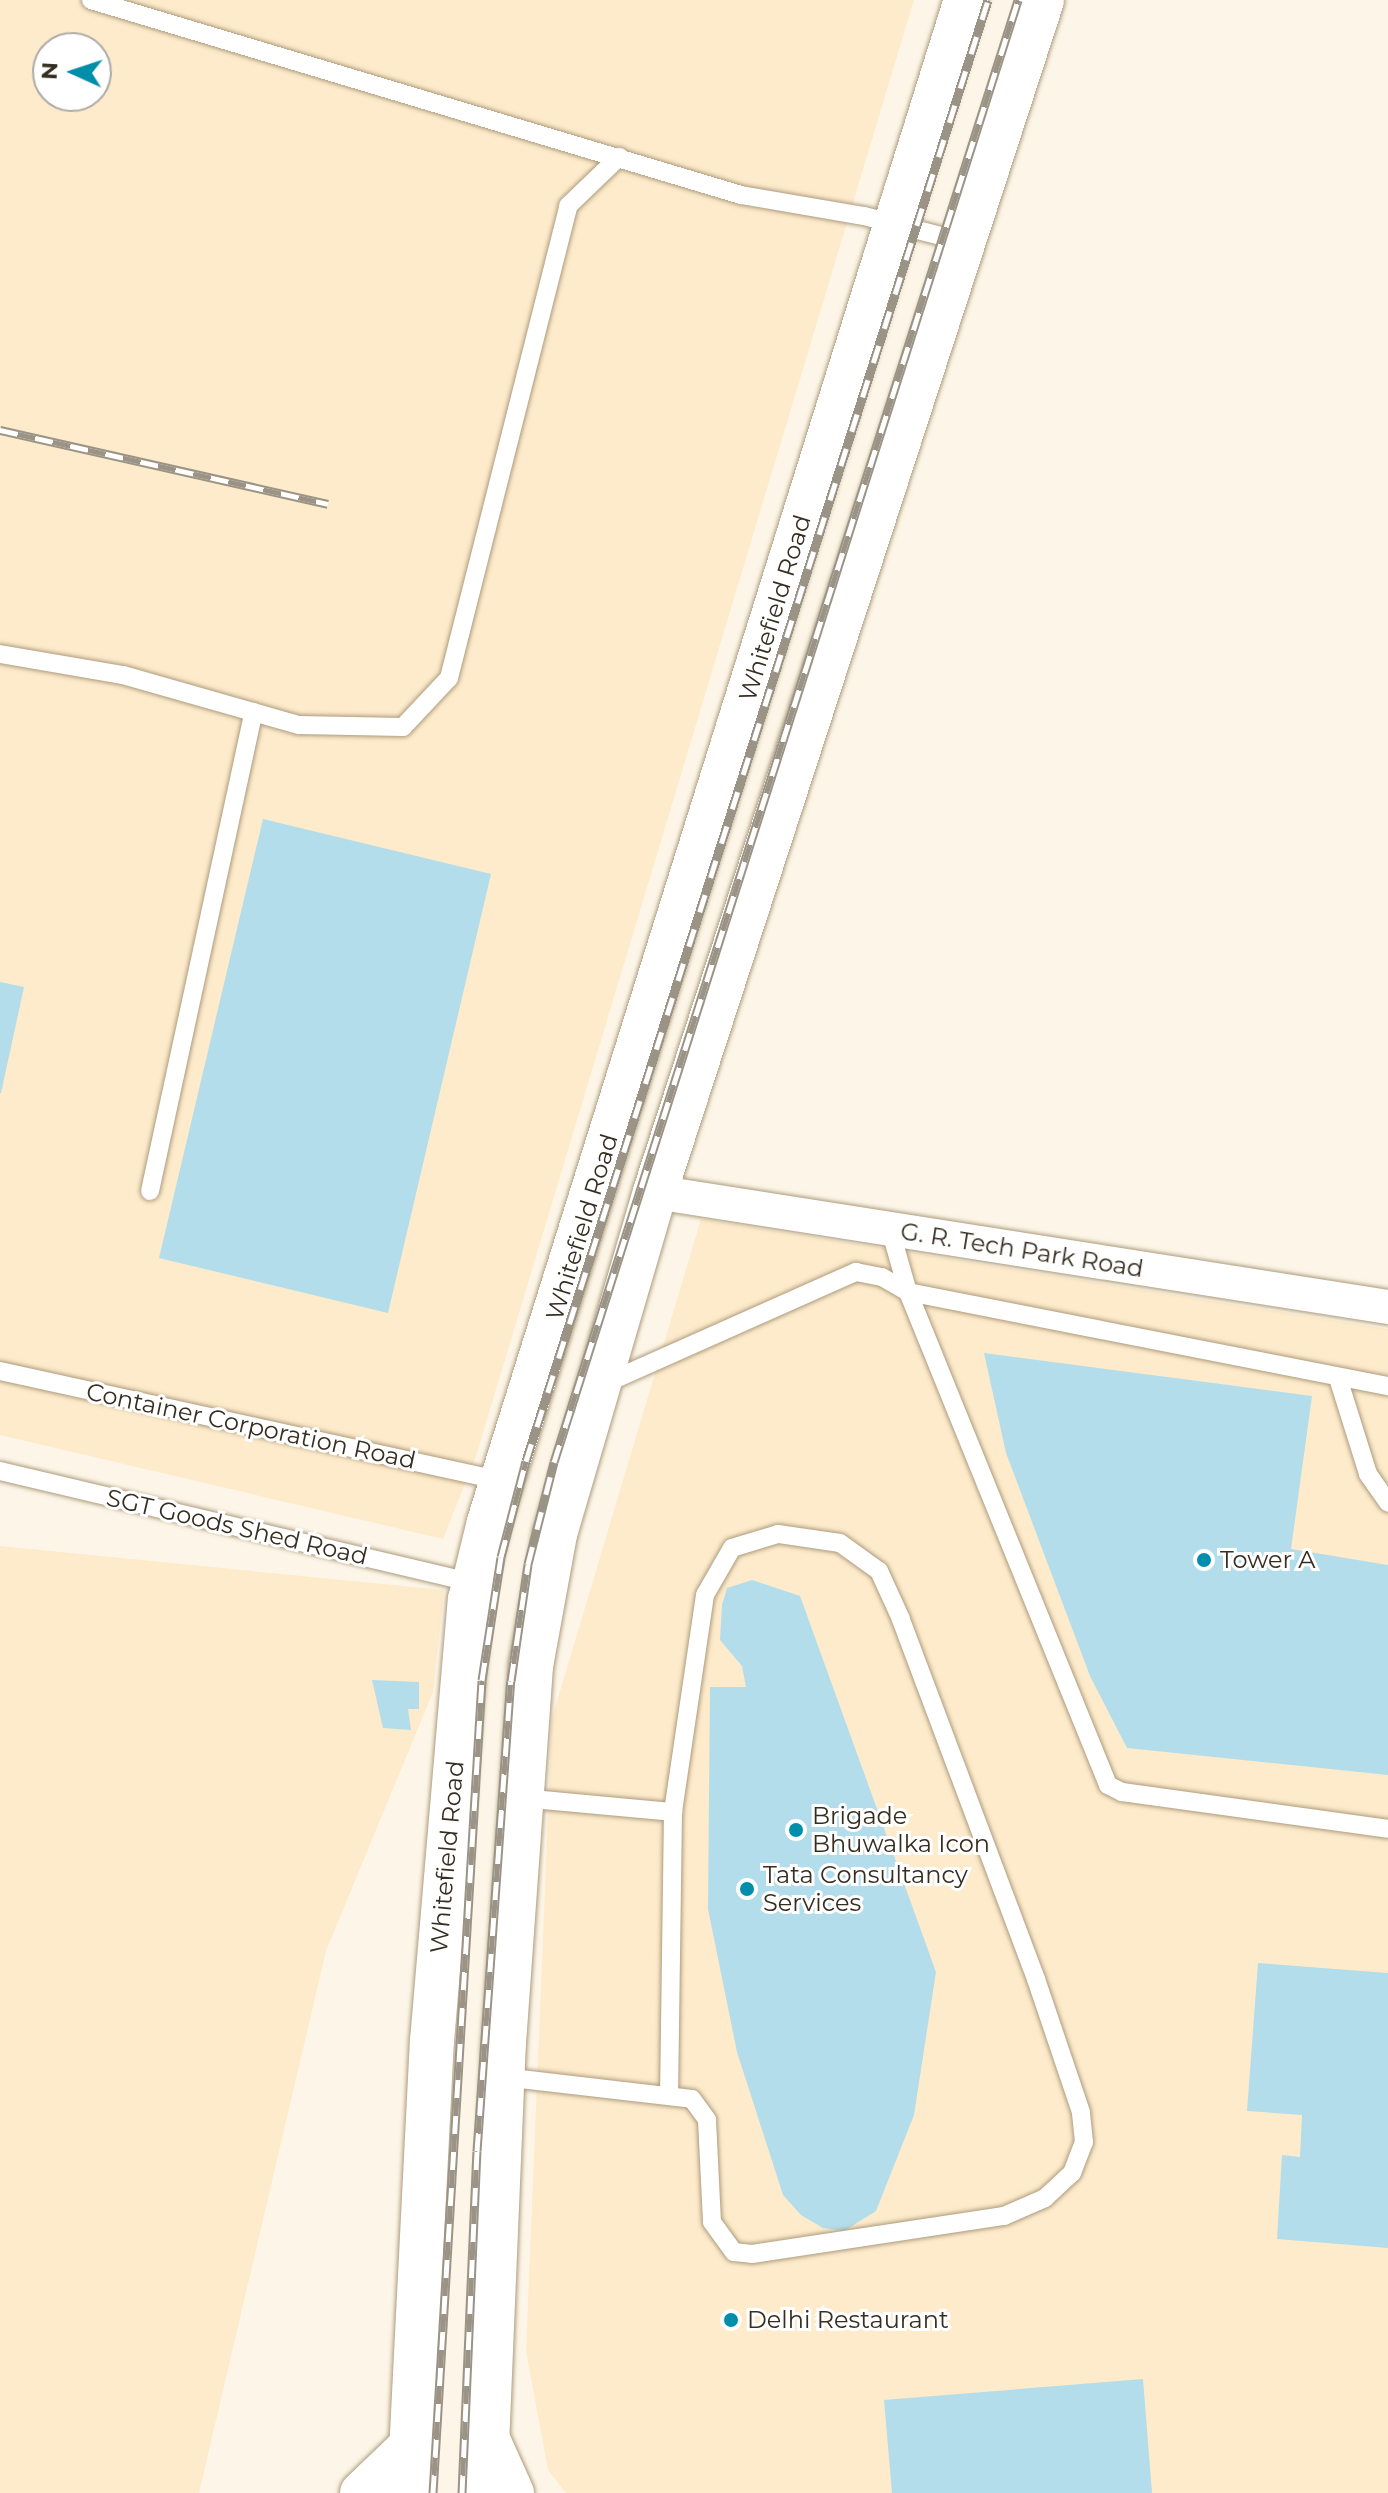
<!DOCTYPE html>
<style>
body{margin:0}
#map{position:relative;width:1388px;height:2493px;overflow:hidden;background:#fdf6e8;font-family:Montserrat,sans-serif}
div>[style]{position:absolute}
.built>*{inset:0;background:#fdebcb}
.building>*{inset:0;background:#b3ddea}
.roads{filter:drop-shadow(0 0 2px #ad9b7d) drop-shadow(0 0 2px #ad9b7d)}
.service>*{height:18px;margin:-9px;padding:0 9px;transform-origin:9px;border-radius:9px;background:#fff}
.minor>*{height:34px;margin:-17px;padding:0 17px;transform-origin:17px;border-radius:17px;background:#fff}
.tertiary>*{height:42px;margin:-21px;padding:0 21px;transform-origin:21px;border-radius:21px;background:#fff}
.primary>*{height:44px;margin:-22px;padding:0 22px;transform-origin:22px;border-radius:22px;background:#fff}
.rail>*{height:9px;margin-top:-4.5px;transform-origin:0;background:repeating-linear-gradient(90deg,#fff 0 18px,#9b9486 0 36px);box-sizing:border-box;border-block:2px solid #9b9486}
.dots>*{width:22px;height:22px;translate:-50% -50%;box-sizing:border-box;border:4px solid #fff;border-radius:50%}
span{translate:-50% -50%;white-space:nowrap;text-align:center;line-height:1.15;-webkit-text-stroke:6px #fff;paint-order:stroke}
.street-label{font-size:24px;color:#352e21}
.poi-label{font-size:24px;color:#352e21}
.left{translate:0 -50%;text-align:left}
.north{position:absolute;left:32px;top:32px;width:80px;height:80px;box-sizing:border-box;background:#fff;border:2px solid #aeaba6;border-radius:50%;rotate:273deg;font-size:22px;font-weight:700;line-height:32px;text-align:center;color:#352e21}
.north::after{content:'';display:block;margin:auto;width:28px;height:36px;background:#008eab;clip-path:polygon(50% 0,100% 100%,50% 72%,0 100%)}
</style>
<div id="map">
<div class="built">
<div style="clip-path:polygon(evenodd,0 0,914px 0,476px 1456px,443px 1539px,0 1435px,0 0,48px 48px,96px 48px,96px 96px,48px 96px,48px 48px)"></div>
<div style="clip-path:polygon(701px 1219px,1388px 1329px,1388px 2493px,566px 2493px,548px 2470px,526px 2351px,552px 1718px)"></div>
<div style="clip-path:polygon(0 1546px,444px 1590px,433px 1692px,326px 1951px,199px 2493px,0 2493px)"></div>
</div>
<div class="building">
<div style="clip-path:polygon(263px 819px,491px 874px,388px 1313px,159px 1258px)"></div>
<div style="clip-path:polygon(0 982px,24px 987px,1px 1093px,0 1093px)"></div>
<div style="clip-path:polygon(984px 1353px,1312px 1396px,1291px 1549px,1388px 1565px,1388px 1775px,1127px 1748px,1090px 1676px,1006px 1453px)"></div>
<div style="clip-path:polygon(752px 1580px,800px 1596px,936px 1972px,914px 2115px,876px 2211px,844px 2231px,823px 2228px,801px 2215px,783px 2195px,737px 2052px,708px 1909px,710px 1687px,746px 1687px,742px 1666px,720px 1640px,722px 1605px,727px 1588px)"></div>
<div style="clip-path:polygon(372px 1680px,419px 1682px,419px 1709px,408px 1709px,411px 1730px,383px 1728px)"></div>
<div style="clip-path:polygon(1258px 1963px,1388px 1973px,1388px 2248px,1277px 2239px,1282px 2155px,1300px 2157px,1302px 2115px,1247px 2111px)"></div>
<div style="clip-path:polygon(1143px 2379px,1152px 2493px,892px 2493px,884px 2400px)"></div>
</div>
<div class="roads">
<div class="service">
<div style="left:91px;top:0;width:679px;rotate:16.7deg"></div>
<div style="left:741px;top:195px;width:125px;rotate:9.7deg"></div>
<div style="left:864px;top:216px;width:103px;rotate:14.6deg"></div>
<div style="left:0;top:654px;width:125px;rotate:9.7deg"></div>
<div style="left:123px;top:675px;width:183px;rotate:15.9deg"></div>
<div style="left:299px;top:725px;width:104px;rotate:1.1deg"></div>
<div style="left:403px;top:727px;width:67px;rotate:-46.8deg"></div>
<div style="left:449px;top:678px;width:487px;rotate:-75.8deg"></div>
<div style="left:568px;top:206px;width:71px;rotate:-43.9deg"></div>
<div style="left:150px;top:1191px;width:490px;rotate:-77.8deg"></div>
<div style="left:890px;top:1229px;width:66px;rotate:74.1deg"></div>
<div style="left:908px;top:1292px;width:532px;rotate:67.92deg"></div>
<div style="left:1108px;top:1785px;width:16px;rotate:27deg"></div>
<div style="left:1122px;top:1792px;width:269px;rotate:7.9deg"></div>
<div style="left:0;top:1371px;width:514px;rotate:12.36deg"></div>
<div style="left:1338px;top:1378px;width:101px;rotate:72.6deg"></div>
<div style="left:1368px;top:1474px;width:35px;rotate:55deg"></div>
<div style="left:604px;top:1384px;width:276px;rotate:-24deg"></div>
<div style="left:856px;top:1272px;width:26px;rotate:11deg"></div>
<div style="left:882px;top:1277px;width:30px;rotate:30deg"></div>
<div style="left:908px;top:1292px;width:489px;rotate:11.1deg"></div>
<div style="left:0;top:1471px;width:487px;rotate:13.3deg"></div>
<div style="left:522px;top:1798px;width:152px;rotate:5.3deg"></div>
<div style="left:503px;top:2077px;width:190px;rotate:6.6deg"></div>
<div style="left:692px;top:2099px;width:26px;rotate:54deg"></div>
<div style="left:707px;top:2120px;width:102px;rotate:87.2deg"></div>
<div style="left:712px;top:2222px;width:37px;rotate:54deg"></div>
<div style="left:734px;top:2252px;width:18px;rotate:6deg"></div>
<div style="left:752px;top:2254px;width:255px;rotate:-8.6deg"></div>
<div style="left:1004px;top:2216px;width:45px;rotate:-23.7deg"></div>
<div style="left:1045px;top:2198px;width:37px;rotate:-43deg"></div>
<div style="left:1072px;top:2173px;width:33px;rotate:-69deg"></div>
<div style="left:1084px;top:2142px;width:30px;rotate:-96deg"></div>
<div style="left:1081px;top:2112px;width:140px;rotate:-108.7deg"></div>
<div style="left:1036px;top:1979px;width:384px;rotate:-110.6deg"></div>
<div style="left:901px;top:1619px;width:53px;rotate:-114.6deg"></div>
<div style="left:879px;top:1571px;width:48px;rotate:-144.3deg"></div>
<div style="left:840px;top:1543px;width:63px;rotate:-171.7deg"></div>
<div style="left:778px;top:1534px;width:48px;rotate:163.1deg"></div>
<div style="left:732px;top:1548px;width:54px;rotate:119.9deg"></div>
<div style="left:705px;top:1595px;width:219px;rotate:98.4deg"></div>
<div style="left:673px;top:1812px;width:282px;rotate:90.8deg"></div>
</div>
<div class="minor">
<div style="left:655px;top:1192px;width:742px;rotate:8.92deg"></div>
</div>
<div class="tertiary">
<div style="left:487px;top:2435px;width:64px;rotate:65.9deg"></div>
<div style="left:361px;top:2493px;width:69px;rotate:-43.8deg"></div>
</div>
<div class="primary">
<div style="left:409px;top:2493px;width:453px;rotate:-87.1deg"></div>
<div style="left:432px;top:2041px;width:443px;rotate:-85.1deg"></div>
<div style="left:470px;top:1600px;width:80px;rotate:-76.3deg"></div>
<div style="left:489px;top:1522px;width:1595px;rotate:-72.6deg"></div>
<div style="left:485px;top:2493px;width:450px;rotate:-87.6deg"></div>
<div style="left:504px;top:2043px;width:378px;rotate:-85.9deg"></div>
<div style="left:531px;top:1666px;width:134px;rotate:-79.7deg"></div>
<div style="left:555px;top:1534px;width:356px;rotate:-73.7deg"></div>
<div style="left:655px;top:1192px;width:1253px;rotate:-72.01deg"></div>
</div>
</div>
<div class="rail">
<div style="left:0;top:430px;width:336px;rotate:12.7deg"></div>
<div style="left:433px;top:2493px;width:814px;rotate:-86.55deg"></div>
<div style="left:482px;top:1680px;width:124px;rotate:-81.2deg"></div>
<div style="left:501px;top:1557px;width:99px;rotate:-75.4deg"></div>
<div style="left:526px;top:1461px;width:1532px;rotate:-72.45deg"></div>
<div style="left:462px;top:2493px;width:342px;rotate:-87.5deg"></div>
<div style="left:477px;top:2151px;width:471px;rotate:-85.9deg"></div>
<div style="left:511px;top:1681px;width:118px;rotate:-81.7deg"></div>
<div style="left:528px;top:1564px;width:105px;rotate:-75.7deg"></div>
<div style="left:554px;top:1462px;width:1534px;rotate:-72.39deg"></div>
</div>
<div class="dots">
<div style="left:1204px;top:1560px;background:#008eab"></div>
<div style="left:796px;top:1830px;background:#008eab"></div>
<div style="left:747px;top:1889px;background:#008eab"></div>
<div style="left:731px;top:2320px;background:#008eab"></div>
</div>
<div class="street-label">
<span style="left:775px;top:608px;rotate:-73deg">Whitefield Road</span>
<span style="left:582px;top:1227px;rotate:-73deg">Whitefield Road</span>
<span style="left:1022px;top:1250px;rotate:9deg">G. R. Tech Park Road</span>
<span style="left:251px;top:1426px;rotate:12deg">Container Corporation Road</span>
<span style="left:237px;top:1527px;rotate:13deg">SGT Goods Shed Road</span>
<span style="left:447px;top:1857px;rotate:-85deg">Whitefield Road</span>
</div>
<div class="poi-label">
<span class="left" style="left:1220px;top:1560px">Tower A</span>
<span class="left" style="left:812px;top:1830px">Brigade<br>Bhuwalka Icon</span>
<span class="left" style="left:763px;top:1889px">Tata Consultancy<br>Services</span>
<span class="left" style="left:747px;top:2320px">Delhi Restaurant</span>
</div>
<div class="north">N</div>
</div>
